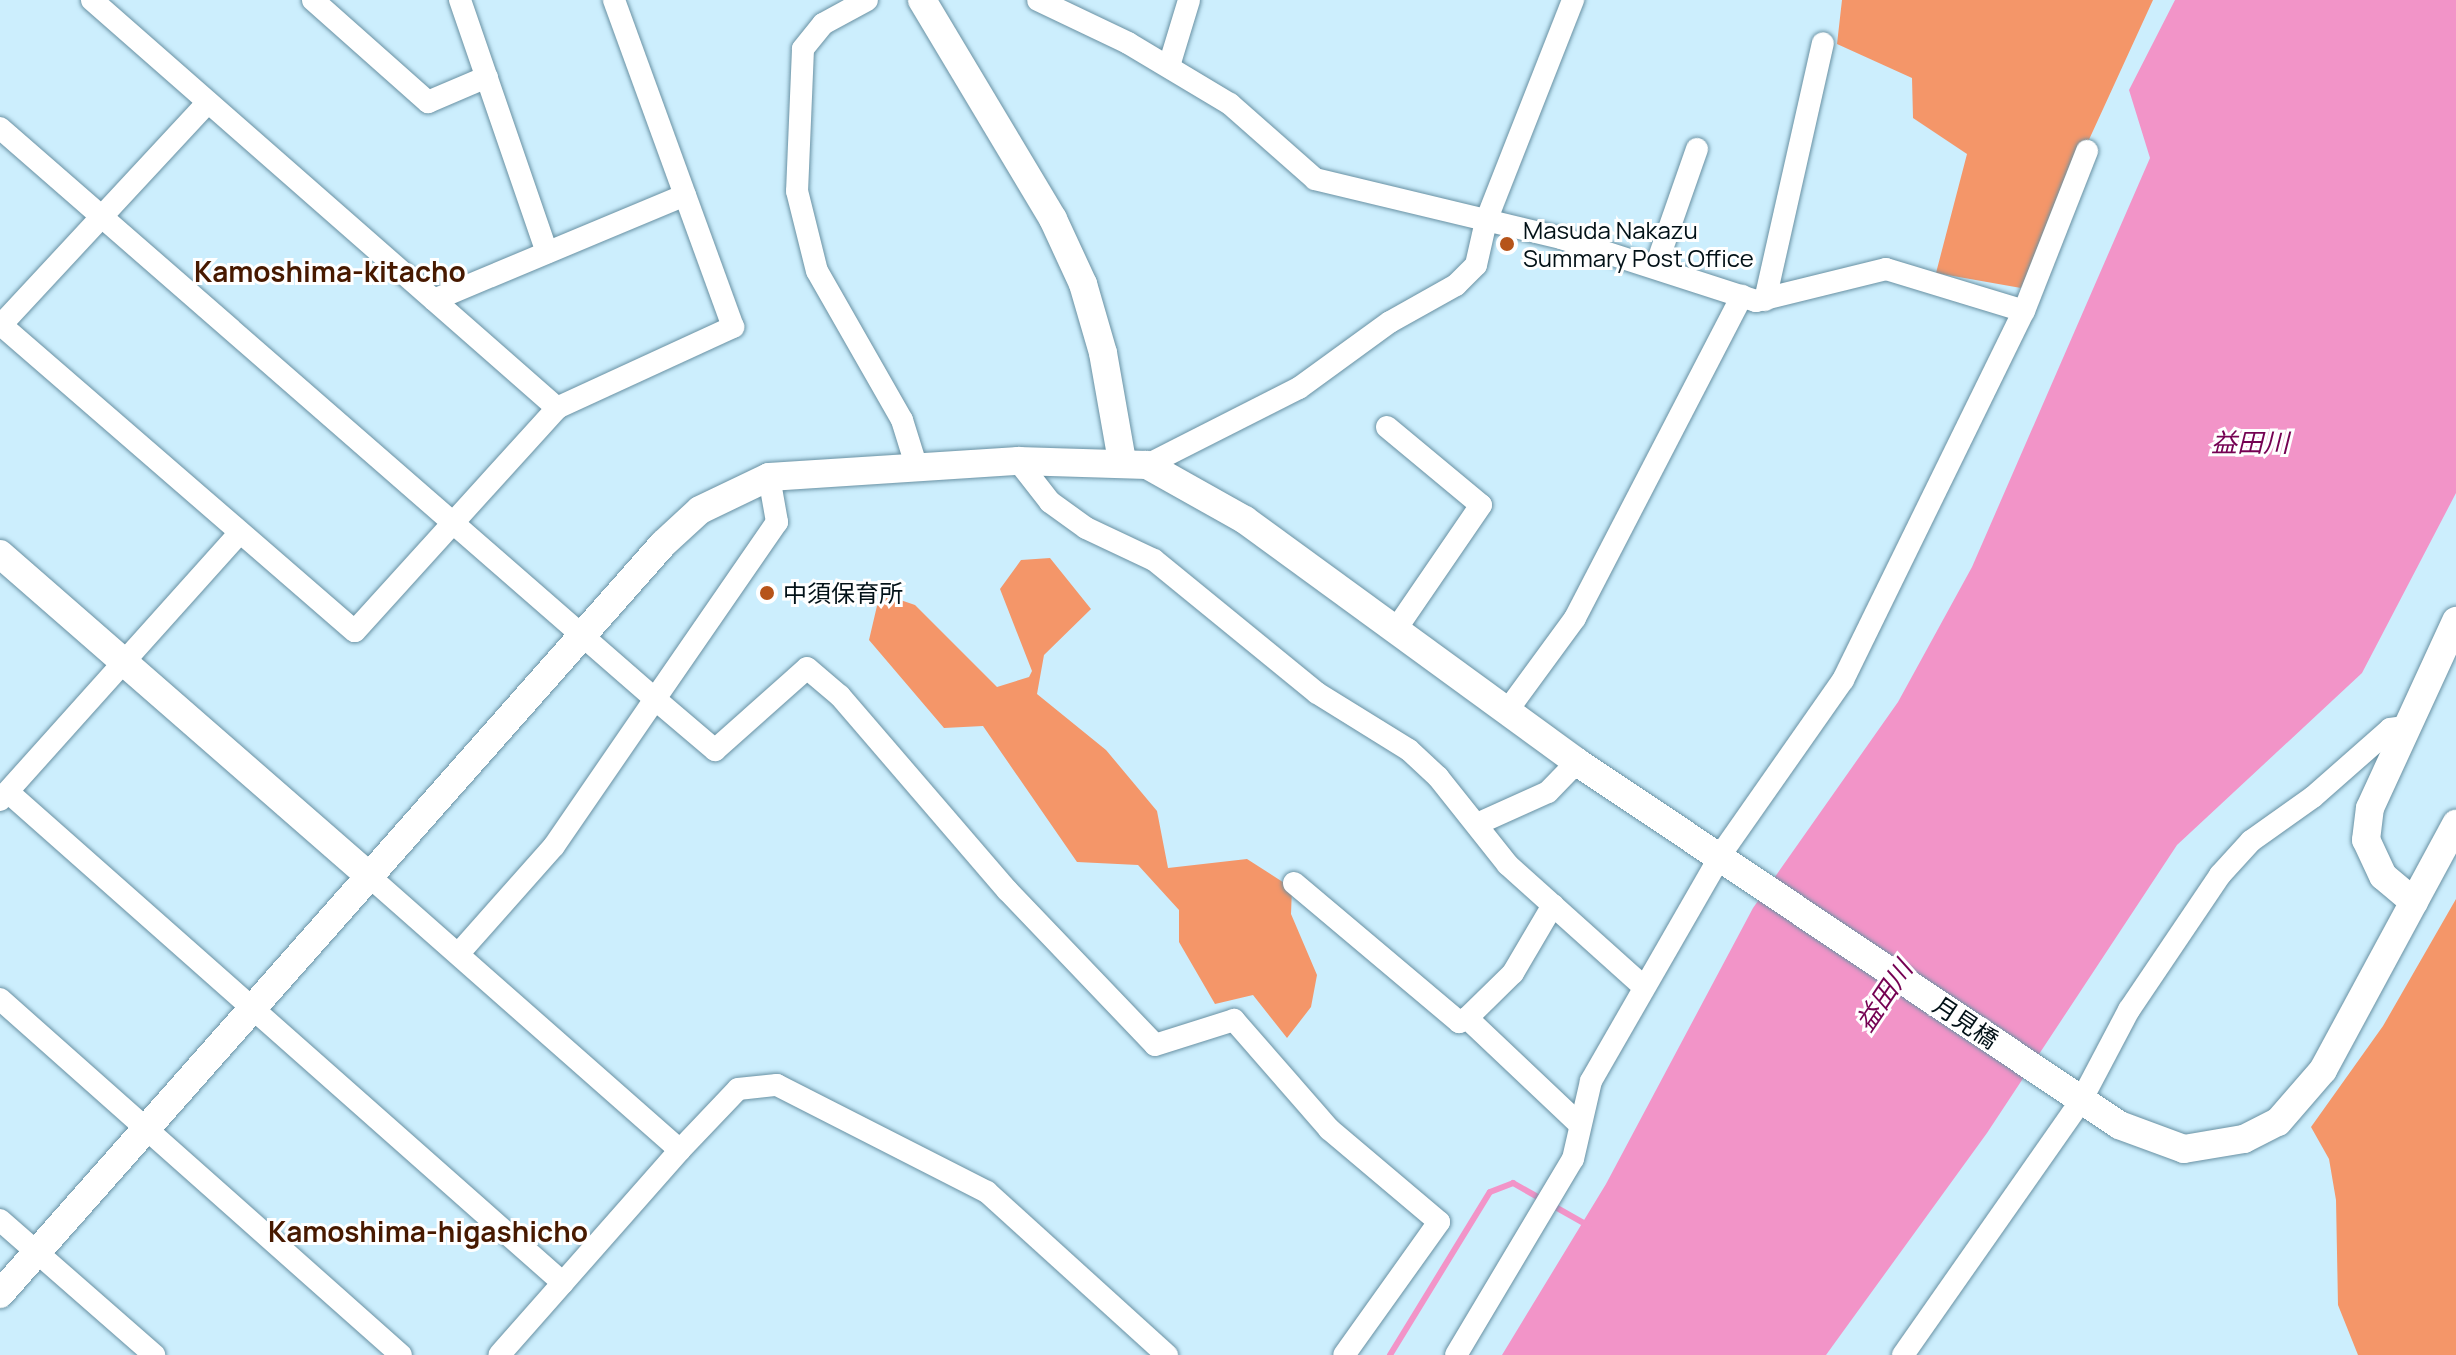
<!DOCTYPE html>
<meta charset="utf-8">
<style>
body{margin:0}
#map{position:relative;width:2456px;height:1355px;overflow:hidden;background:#cceefd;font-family:Manrope,"Noto Sans JP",sans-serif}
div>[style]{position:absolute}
.forest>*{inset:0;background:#f49669}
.water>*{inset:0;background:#f294c8}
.stream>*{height:6px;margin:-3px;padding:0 3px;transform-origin:3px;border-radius:3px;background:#f294c8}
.roads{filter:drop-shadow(0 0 2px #6991a3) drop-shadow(0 0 2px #6991a3)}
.minor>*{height:22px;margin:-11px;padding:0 11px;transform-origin:11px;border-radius:11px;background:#fff}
.tertiary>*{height:28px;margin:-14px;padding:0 14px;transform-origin:14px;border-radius:14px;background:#fff}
.dots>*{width:22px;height:22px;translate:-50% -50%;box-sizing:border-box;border:4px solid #fff;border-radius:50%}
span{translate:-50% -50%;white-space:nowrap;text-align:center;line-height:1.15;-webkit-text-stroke:6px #fff;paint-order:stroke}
.poi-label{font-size:24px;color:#021117}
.left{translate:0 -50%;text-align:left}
.street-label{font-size:24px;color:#021117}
.water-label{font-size:26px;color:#750152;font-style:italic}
.quarter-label{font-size:28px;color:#471900;font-weight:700}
</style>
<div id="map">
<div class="forest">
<div style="clip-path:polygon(1842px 0,2153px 0,2021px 288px,1936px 273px,1967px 154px,1913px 118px,1912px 78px,1837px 44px)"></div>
<div style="clip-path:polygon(1050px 558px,1091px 609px,1044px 655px,1037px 694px,1106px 750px,1157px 811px,1168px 868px,1247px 859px,1292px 888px,1291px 914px,1317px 975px,1311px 1007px,1287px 1038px,1253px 995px,1215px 1004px,1179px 942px,1179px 910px,1138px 865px,1077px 862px,983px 726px,944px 728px,869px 640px,880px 593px,915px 605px,997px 687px,1029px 677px,1032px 671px,1000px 589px,1021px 560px)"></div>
<div style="clip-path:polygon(2456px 899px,2456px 1355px,2358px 1355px,2338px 1305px,2336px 1200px,2329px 1159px,2311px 1127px,2383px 1026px)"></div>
</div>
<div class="water">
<div style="clip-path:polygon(2175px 0,2456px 0,2456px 493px,2362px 673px,2177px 845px,1987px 1133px,1826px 1355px,1502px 1355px,1606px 1184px,1753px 908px,1898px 702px,1972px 567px,2150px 158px,2129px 90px)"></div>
</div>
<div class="stream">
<div style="left:1390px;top:1355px;width:191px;rotate:-58.5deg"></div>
<div style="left:1490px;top:1192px;width:25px;rotate:-21deg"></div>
<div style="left:1513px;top:1183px;width:87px;rotate:29.5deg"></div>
</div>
<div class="roads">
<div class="minor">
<div style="left:92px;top:0;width:619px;rotate:41.26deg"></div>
<div style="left:313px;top:0;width:154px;rotate:41.6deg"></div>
<div style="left:428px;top:102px;width:64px;rotate:-23deg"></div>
<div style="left:460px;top:0;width:267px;rotate:71deg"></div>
<div style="left:867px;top:0;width:50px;rotate:151.4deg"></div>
<div style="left:823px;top:24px;width:32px;rotate:129deg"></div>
<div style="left:803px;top:49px;width:142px;rotate:92.4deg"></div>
<div style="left:797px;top:191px;width:82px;rotate:76deg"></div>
<div style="left:817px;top:271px;width:172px;rotate:60.3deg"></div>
<div style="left:902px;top:420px;width:47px;rotate:72.7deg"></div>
<div style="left:1038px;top:0;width:100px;rotate:25.5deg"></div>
<div style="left:1128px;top:43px;width:119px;rotate:30.9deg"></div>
<div style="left:1230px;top:104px;width:113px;rotate:41.4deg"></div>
<div style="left:1315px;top:179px;width:253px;rotate:13.5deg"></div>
<div style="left:1561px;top:238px;width:205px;rotate:17.9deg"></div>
<div style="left:1756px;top:301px;width:134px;rotate:-13.8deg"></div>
<div style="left:1886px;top:269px;width:144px;rotate:16.9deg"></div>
<div style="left:1169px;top:66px;width:69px;rotate:-73.1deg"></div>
<div style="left:0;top:128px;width:869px;rotate:41.08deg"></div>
<div style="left:655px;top:699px;width:178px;rotate:124.5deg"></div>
<div style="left:554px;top:846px;width:144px;rotate:131.6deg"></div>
<div style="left:1656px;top:266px;width:124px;rotate:-70.7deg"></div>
<div style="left:434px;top:300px;width:272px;rotate:-22.7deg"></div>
<div style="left:1765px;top:300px;width:263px;rotate:-77.3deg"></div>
<div style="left:0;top:324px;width:469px;rotate:40.9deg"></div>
<div style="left:355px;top:631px;width:301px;rotate:-47.8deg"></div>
<div style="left:557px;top:408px;width:194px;rotate:-24.7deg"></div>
<div style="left:733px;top:327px;width:348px;rotate:-110deg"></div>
<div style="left:1px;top:325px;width:304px;rotate:-47.1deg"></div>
<div style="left:1387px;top:427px;width:122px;rotate:39.7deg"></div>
<div style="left:1481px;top:505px;width:150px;rotate:124.4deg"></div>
<div style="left:1018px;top:461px;width:52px;rotate:52deg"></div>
<div style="left:1050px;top:502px;width:44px;rotate:35.8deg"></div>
<div style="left:1086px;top:528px;width:75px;rotate:25.2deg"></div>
<div style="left:1154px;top:560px;width:210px;rotate:39.2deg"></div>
<div style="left:1317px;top:693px;width:108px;rotate:31.8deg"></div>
<div style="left:1409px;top:750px;width:40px;rotate:43deg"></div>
<div style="left:1438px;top:777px;width:112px;rotate:51.5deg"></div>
<div style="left:1508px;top:865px;width:181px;rotate:41.9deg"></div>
<div style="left:1147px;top:465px;width:170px;rotate:-26.9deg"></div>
<div style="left:1299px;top:388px;width:112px;rotate:-36deg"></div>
<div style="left:1390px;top:322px;width:76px;rotate:-29.3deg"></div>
<div style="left:1456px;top:285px;width:28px;rotate:-45deg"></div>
<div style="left:1476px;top:265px;width:45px;rotate:-77.2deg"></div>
<div style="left:1486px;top:221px;width:238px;rotate:-68.5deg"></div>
<div style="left:769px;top:477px;width:46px;rotate:79.9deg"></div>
<div style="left:777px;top:522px;width:215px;rotate:124.6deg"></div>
<div style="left:655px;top:699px;width:79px;rotate:40.4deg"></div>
<div style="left:715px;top:750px;width:123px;rotate:-41.7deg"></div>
<div style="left:807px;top:668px;width:43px;rotate:40.3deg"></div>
<div style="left:840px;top:696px;width:256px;rotate:49.3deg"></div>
<div style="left:1007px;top:890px;width:214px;rotate:46.3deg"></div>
<div style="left:1155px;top:1045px;width:83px;rotate:-17.6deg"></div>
<div style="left:1234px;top:1020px;width:145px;rotate:48.9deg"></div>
<div style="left:1329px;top:1129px;width:144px;rotate:40.2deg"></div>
<div style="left:1439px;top:1222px;width:163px;rotate:125.5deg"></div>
<div style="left:1507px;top:711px;width:115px;rotate:-53.8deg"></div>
<div style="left:1575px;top:618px;width:363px;rotate:-62.6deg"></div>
<div style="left:8px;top:792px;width:741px;rotate:41.5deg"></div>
<div style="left:0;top:800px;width:356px;rotate:-48.1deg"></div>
<div style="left:1477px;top:824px;width:78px;rotate:-24.3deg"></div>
<div style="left:1548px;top:792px;width:42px;rotate:-46deg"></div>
<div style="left:1726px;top:847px;width:204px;rotate:-55deg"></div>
<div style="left:1843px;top:680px;width:411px;rotate:-63.9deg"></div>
<div style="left:2024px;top:311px;width:172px;rotate:-68.5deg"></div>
<div style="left:370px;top:877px;width:413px;rotate:41.4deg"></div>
<div style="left:680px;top:1150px;width:273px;rotate:131.4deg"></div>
<div style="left:1294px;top:883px;width:216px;rotate:40.1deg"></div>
<div style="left:1459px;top:1022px;width:9px;rotate:-27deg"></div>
<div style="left:1553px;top:905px;width:79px;rotate:120.5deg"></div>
<div style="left:1513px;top:973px;width:64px;rotate:135.6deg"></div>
<div style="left:1467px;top:1018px;width:151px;rotate:43.4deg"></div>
<div style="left:0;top:999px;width:536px;rotate:41.6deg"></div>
<div style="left:680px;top:1150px;width:84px;rotate:-46.4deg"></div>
<div style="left:738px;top:1089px;width:39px;rotate:-6deg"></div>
<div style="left:777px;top:1085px;width:236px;rotate:27deg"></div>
<div style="left:987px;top:1192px;width:243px;rotate:42.2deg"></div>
<div style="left:0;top:1220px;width:205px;rotate:41.2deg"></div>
<div style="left:1456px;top:1355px;width:228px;rotate:-59.2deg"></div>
<div style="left:1573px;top:1159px;width:80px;rotate:-77deg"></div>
<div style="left:1591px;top:1081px;width:245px;rotate:-60.1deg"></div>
<div style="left:1903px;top:1355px;width:312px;rotate:-55deg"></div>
<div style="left:2082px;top:1099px;width:101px;rotate:-62.2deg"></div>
<div style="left:2129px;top:1010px;width:163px;rotate:-56deg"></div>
<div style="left:2220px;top:875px;width:46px;rotate:-47.6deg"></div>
<div style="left:2251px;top:841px;width:76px;rotate:-35.4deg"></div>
<div style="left:2313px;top:797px;width:103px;rotate:-41.4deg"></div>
<div style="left:2390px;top:729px;width:15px;rotate:-8deg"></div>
</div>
<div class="tertiary">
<div style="left:922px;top:0;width:255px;rotate:59.1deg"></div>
<div style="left:1053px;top:219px;width:72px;rotate:65.2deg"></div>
<div style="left:1083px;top:284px;width:72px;rotate:73.8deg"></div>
<div style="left:1103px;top:353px;width:110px;rotate:80deg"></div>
<div style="left:0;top:554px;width:491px;rotate:41.1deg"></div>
<div style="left:2414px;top:902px;width:40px;rotate:-140deg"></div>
<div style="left:2383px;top:876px;width:40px;rotate:-115deg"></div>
<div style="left:2366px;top:840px;width:32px;rotate:-83deg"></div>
<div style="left:2370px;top:808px;width:206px;rotate:-65.3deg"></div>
<div style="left:0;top:1294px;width:1001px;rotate:-48.52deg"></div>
<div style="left:663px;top:544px;width:50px;rotate:-42.6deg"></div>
<div style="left:700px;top:510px;width:76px;rotate:-25.6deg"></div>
<div style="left:769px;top:477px;width:250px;rotate:-3.7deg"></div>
<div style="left:1018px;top:461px;width:129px;rotate:1.8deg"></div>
<div style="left:1147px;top:465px;width:112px;rotate:29.3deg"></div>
<div style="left:1245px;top:520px;width:411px;rotate:36.1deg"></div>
<div style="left:1577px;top:762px;width:652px;rotate:33.81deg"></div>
<div style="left:2119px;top:1125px;width:69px;rotate:20.3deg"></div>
<div style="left:2184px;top:1149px;width:61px;rotate:-9.5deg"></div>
<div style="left:2244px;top:1139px;width:38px;rotate:-27deg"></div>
<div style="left:2278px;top:1122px;width:69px;rotate:-49.1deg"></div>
<div style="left:2323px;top:1070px;width:280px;rotate:-61.6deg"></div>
</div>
</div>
<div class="dots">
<div style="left:1507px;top:244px;background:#b6541a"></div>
<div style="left:767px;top:593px;background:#b6541a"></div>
</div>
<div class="poi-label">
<span class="left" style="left:1523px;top:244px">Masuda Nakazu<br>Summary Post Office</span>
<span class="left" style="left:783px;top:593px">中須保育所</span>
</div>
<div class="street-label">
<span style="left:1966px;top:1022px;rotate:34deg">月見橋</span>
</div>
<div class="water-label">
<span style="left:2250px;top:443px">益田川</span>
<span style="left:1884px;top:996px;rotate:-56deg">益田川</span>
</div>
<div class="quarter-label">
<span style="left:330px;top:271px">Kamoshima-kitacho</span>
<span style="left:428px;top:1231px">Kamoshima-higashicho</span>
</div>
</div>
